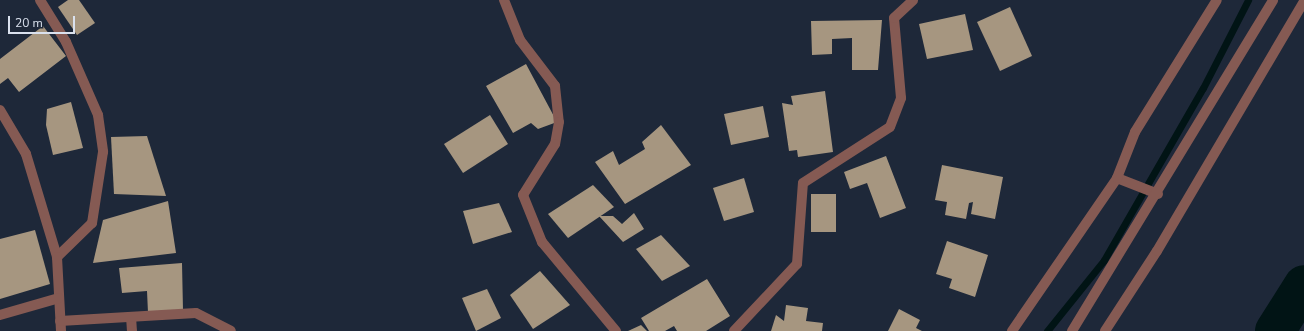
<!DOCTYPE html>
<style>
body{margin:0}
#map{position:relative;width:1304px;height:331px;overflow:hidden;background:#1e2839;font-family:"Nunito Sans",sans-serif}
div>[style]{position:absolute}
.stream>*{height:7px;margin:-3.5px;padding:0 3.5px;transform-origin:3.5px;border-radius:3.5px;background:#011415}
.river>*{height:40px;margin:-20px;padding:0 20px;transform-origin:20px;border-radius:20px;background:#011415}
.building>*{inset:0;background:#a69680}
.minor>*{height:10px;margin:-5px;padding:0 5px;transform-origin:5px;border-radius:5px;background:#855a53}
.tertiary>*{height:10px;margin:-5px;padding:0 5px;transform-origin:5px;border-radius:5px;background:#855a53}
span{translate:-50% -50%;white-space:nowrap;text-align:center;line-height:1.15;-webkit-text-stroke:4px #1e2839;paint-order:stroke}
.scale{position:absolute;left:8px;top:16px;width:67px;height:18px;box-sizing:border-box;border:2px solid #dae1ee;border-top:0;padding-left:5px;font-size:12px;line-height:14px;white-space:nowrap;color:#dae1ee;-webkit-text-stroke:3px #1e2839;paint-order:stroke}
</style>
<div id="map">
<div class="stream">
<div style="left:1047px;top:331px;width:91px;rotate:-51.2deg"></div>
<div style="left:1104px;top:260px;width:198px;rotate:-60.1deg"></div>
<div style="left:1203px;top:88px;width:99px;rotate:-62.9deg"></div>
</div>
<div class="river">
<div style="left:1275px;top:331px;width:54px;rotate:-57.8deg"></div>
</div>
<div class="building">
<div style="clip-path:polygon(68px 0,79px 0,95px 23px,77px 35px,58px 7px)"></div>
<div style="clip-path:polygon(1010px 7px,1032px 56px,1000px 71px,977px 22px)"></div>
<div style="clip-path:polygon(965px 14px,973px 50px,927px 59px,919px 24px)"></div>
<div style="clip-path:polygon(882px 20px,878px 70px,852px 70px,852px 38px,832px 39px,832px 54px,812px 55px,811px 21px)"></div>
<div style="clip-path:polygon(43px 26px,66px 56px,19px 92px,8px 78px,0 84px,0 59px)"></div>
<div style="clip-path:polygon(526px 64px,557px 122px,538px 129px,531px 123px,513px 133px,486px 86px)"></div>
<div style="clip-path:polygon(825px 91px,833px 152px,798px 157px,797px 150px,789px 151px,782px 103px,793px 105px,791px 96px)"></div>
<div style="clip-path:polygon(71px 102px,83px 148px,53px 155px,46px 125px,47px 109px)"></div>
<div style="clip-path:polygon(763px 106px,769px 137px,731px 145px,724px 114px)"></div>
<div style="clip-path:polygon(490px 115px,508px 144px,463px 173px,444px 144px)"></div>
<div style="clip-path:polygon(661px 125px,691px 165px,625px 204px,595px 162px,613px 151px,619px 165px,645px 149px,642px 142px)"></div>
<div style="clip-path:polygon(147px 136px,166px 196px,114px 194px,111px 137px)"></div>
<div style="clip-path:polygon(886px 156px,906px 208px,880px 218px,867px 183px,850px 189px,844px 172px)"></div>
<div style="clip-path:polygon(942px 165px,1003px 177px,995px 219px,971px 214px,973px 202px,969px 203px,966px 219px,945px 215px,947px 202px,935px 200px)"></div>
<div style="clip-path:polygon(744px 178px,754px 212px,724px 221px,713px 188px)"></div>
<div style="clip-path:polygon(593px 185px,614px 207px,568px 238px,548px 214px)"></div>
<div style="clip-path:polygon(811px 194px,836px 194px,836px 232px,811px 232px)"></div>
<div style="clip-path:polygon(168px 201px,176px 253px,93px 263px,103px 220px)"></div>
<div style="clip-path:polygon(499px 203px,512px 232px,473px 244px,463px 211px)"></div>
<div style="clip-path:polygon(634px 213px,644px 229px,623px 242px,599px 216px,613px 216px,622px 224px)"></div>
<div style="clip-path:polygon(35px 230px,50px 284px,0 299px,0 239px)"></div>
<div style="clip-path:polygon(661px 235px,690px 266px,662px 281px,636px 249px)"></div>
<div style="clip-path:polygon(947px 241px,988px 255px,975px 297px,949px 288px,952px 279px,936px 274px)"></div>
<div style="clip-path:polygon(182px 263px,183px 310px,148px 313px,147px 291px,122px 293px,119px 268px)"></div>
<div style="clip-path:polygon(540px 271px,570px 305px,533px 329px,510px 295px)"></div>
<div style="clip-path:polygon(707px 279px,730px 316px,706px 331px,677px 331px,674px 326px,665px 331px,649px 331px,641px 318px)"></div>
<div style="clip-path:polygon(487px 289px,501px 318px,476px 331px,462px 298px)"></div>
<div style="clip-path:polygon(786px 305px,808px 308px,806px 321px,823px 323px,822px 331px,771px 331px,776px 315px,784px 321px)"></div>
<div style="clip-path:polygon(899px 309px,920px 320px,916px 328px,922px 331px,888px 331px)"></div>
<div style="clip-path:polygon(641px 325px,647px 331px,628px 331px)"></div>
</div>
<div class="minor">
<div style="left:40px;top:0;width:49px;rotate:58.2deg"></div>
<div style="left:66px;top:42px;width:80px;rotate:66.3deg"></div>
<div style="left:98px;top:115px;width:37px;rotate:82deg"></div>
<div style="left:103px;top:152px;width:72px;rotate:98.8deg"></div>
<div style="left:92px;top:223px;width:49px;rotate:135.8deg"></div>
<div style="left:504px;top:0;width:43px;rotate:68.2deg"></div>
<div style="left:520px;top:40px;width:58px;rotate:52.7deg"></div>
<div style="left:555px;top:86px;width:36px;rotate:84deg"></div>
<div style="left:559px;top:122px;width:22px;rotate:100deg"></div>
<div style="left:555px;top:144px;width:60px;rotate:122.1deg"></div>
<div style="left:523px;top:195px;width:51px;rotate:68deg"></div>
<div style="left:542px;top:242px;width:116px;rotate:50.3deg"></div>
<div style="left:0;top:110px;width:51px;rotate:59.4deg"></div>
<div style="left:26px;top:154px;width:108px;rotate:73.2deg"></div>
<div style="left:57px;top:257px;width:74px;rotate:86.9deg"></div>
<div style="left:1117px;top:178px;width:44px;rotate:21.3deg"></div>
<div style="left:0;top:315px;width:61px;rotate:-16.1deg"></div>
<div style="left:131px;top:317px;width:14px;rotate:86deg"></div>
<div style="left:60px;top:321px;width:136px;rotate:-3.4deg"></div>
<div style="left:196px;top:313px;width:39px;rotate:27deg"></div>
<div style="left:734px;top:331px;width:92px;rotate:-46.8deg"></div>
<div style="left:797px;top:264px;width:81px;rotate:-85.8deg"></div>
<div style="left:803px;top:183px;width:103px;rotate:-32.8deg"></div>
<div style="left:890px;top:127px;width:31px;rotate:-69deg"></div>
<div style="left:901px;top:98px;width:80px;rotate:-95deg"></div>
<div style="left:894px;top:18px;width:26px;rotate:-43deg"></div>
<div style="left:1012px;top:331px;width:186px;rotate:-55.5deg"></div>
<div style="left:1117px;top:178px;width:49px;rotate:-68.6deg"></div>
<div style="left:1135px;top:132px;width:155px;rotate:-58.2deg"></div>
</div>
<div class="tertiary">
<div style="left:1072px;top:331px;width:387px;rotate:-58.7deg"></div>
<div style="left:1105px;top:331px;width:95px;rotate:-57deg"></div>
<div style="left:1157px;top:251px;width:290px;rotate:-59.5deg"></div>
</div>
<div class="scale">20 m</div>
</div>
